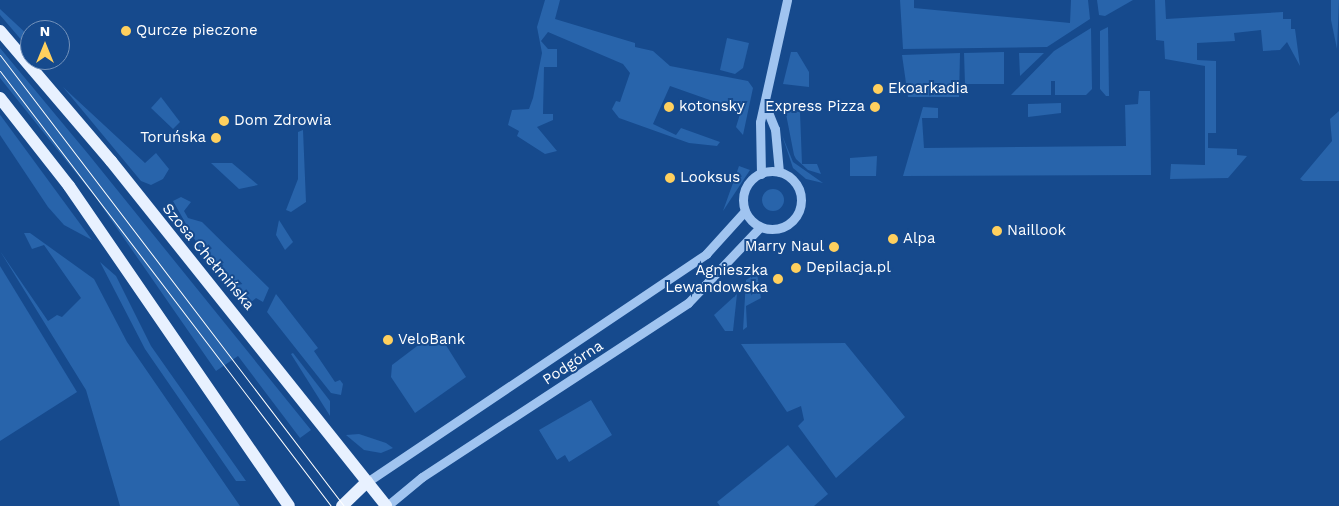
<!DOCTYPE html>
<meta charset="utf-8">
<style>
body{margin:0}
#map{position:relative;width:1339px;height:506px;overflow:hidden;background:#164a8d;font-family:"Work Sans",sans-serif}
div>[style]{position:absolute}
.green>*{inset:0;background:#2864ab}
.round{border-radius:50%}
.minor>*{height:9px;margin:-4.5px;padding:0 4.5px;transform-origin:4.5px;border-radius:4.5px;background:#a0c4f0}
.minor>.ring{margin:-4.5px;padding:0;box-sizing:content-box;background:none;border:9px solid #a0c4f0;border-radius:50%}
.major>*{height:12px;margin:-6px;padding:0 6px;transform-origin:6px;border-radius:6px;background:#e8f1ff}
.tram>*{height:1px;margin:-0.5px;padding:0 0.5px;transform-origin:0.5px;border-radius:0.5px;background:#fff}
.dots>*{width:14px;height:14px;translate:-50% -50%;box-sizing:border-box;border:2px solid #164a8d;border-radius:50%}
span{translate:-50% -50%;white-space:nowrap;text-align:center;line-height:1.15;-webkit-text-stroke:4px #164a8d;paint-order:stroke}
.poi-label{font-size:15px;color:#fff}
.left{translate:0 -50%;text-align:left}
.right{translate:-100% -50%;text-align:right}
.street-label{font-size:15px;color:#fff}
.north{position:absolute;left:20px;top:20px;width:50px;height:50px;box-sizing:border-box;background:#164a8d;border:1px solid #7392bb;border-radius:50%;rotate:0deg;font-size:14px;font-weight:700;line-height:20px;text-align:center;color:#fff}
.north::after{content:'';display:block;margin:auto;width:18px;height:22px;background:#ffd05e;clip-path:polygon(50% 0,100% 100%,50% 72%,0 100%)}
</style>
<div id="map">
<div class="green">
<div style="clip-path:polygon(545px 0,560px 0,555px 19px,635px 43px,635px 47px,653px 51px,670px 66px,748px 81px,753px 88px,743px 135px,736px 127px,741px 111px,670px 86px,653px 124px,676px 135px,681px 128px,720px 142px,717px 146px,689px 143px,619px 118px,612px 109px,616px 101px,620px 102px,630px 73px,623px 64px,548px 32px,541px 41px,548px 49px,557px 49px,557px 67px,544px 67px,543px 114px,553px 114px,553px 120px,537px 127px,557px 151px,545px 154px,517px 136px,519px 131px,508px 125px,512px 110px,529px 109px,533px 98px,542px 53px,537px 27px)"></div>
<div style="clip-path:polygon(900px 0,914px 0,914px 8px,1070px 23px,1071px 0,1088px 0,1090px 19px,1047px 47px,903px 49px)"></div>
<div style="clip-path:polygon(1097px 0,1133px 0,1105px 16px,1099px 15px)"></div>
<div style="clip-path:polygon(1155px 0,1165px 0,1166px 19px,1283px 12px,1283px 19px,1291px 19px,1291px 29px,1295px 29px,1300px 66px,1287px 42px,1280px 50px,1263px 51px,1261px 30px,1234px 33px,1235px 41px,1197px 43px,1197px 60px,1216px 61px,1216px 133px,1208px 133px,1208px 148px,1237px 149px,1237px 155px,1247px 156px,1228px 178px,1170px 179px,1171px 164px,1205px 165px,1205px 66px,1165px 59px,1164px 41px,1156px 40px)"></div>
<div style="clip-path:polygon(1331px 0,1339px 0,1337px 49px,1331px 20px)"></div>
<div style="clip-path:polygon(0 9px,30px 37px,30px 50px,0 15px)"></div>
<div style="clip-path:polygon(1108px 27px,1109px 96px,1106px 96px,1100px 89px,1100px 31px)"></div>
<div style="clip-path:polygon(1091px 28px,1092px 89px,1086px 95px,1055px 95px,1055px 81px,1051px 81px,1051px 95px,1011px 95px,1054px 51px)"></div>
<div style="clip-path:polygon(727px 38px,749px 43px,743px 68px,735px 74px,720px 70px)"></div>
<div style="clip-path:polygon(0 48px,89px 155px,311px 430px,300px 438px,238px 356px,216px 371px,96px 198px,0 78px)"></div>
<div style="clip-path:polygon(791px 52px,797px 52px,809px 72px,809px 87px,783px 84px)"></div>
<div style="clip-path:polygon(1004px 52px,1004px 84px,965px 84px,964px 53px)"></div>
<div style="clip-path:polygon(960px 53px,959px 97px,908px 97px,902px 55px)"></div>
<div style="clip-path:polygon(1019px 53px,1044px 53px,1020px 76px)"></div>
<div style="clip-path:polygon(63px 87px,145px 163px,156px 153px,169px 169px,163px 179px,151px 185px,141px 181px)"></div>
<div style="clip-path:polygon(1139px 91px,1150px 91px,1151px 175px,903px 176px,923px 107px,938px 108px,938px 118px,922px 118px,924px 148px,1126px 146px,1125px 105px,1138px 104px)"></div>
<div style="clip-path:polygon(161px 97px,180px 122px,173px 129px,151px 108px)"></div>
<div style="clip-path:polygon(1061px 103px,1061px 113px,1028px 117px,1028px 104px)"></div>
<div style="clip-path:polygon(791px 111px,800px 112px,802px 164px,817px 164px,821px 174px,808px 170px,796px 159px,794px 155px,786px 114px)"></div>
<div style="clip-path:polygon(1339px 111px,1339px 181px,1303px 181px,1300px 179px,1332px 141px,1330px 119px)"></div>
<div style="clip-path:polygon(0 115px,1px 116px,92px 240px,64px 225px,48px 207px,0 135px)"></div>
<div style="clip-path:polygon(303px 130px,306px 202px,291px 212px,286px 210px,298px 179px,298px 132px)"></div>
<div style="clip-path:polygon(782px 135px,793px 162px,823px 183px,806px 179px,793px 168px)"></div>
<div style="clip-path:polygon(877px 156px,876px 176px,850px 176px,850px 158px)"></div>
<div style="clip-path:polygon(211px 163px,232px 163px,258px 185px,239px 189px)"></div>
<div style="clip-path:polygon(739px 166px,750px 170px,723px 211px)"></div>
<div class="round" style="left:762px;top:189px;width:22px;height:22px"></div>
<div style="clip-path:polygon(181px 197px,191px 202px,184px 211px,188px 218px,202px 222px,269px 288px,263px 302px,256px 298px,250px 303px,212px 270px,173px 201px)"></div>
<div style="clip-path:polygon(279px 220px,293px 242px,285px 250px,276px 235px)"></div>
<div style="clip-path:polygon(24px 233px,30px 233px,94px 279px,127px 342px,240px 506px,120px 506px,86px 390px,0 251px,48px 321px,57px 315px,62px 317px,81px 298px,44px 245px,32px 249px)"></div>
<div style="clip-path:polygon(100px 262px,116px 276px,151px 346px,246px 481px,236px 481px,145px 349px)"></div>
<div style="clip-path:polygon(0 266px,77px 392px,0 441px)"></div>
<div style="clip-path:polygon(757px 273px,761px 298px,746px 306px,747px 327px,743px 330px,746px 280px)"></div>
<div style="clip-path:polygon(276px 294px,318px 348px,314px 351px,335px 382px,340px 380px,343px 384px,341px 395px,331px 393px,267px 312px)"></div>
<div style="clip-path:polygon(737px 294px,733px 331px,725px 331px,714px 315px)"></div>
<div style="clip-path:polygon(437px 331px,466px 377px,415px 413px,391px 377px,392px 365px)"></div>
<div style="clip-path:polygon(845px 343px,905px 417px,836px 478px,798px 426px,804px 420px,801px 406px,787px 412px,741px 344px)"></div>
<div style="clip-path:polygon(293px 353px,330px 401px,330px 416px,291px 354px)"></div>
<div style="clip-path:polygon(591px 400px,612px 435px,569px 462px,565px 455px,557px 460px,539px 430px)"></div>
<div style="clip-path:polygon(359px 434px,386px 443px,393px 448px,381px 453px,364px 450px,346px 435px)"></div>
<div style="clip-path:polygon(788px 445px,828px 494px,814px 506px,720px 506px,717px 502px)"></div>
</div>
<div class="minor">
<div style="left:766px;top:107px;width:24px;rotate:68deg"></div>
<div style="left:775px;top:129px;width:43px;rotate:84.7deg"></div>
<div class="ring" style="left:743px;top:171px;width:49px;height:49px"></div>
<div style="left:761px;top:174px;width:52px;rotate:-91.1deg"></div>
<div style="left:760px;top:122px;width:125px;rotate:-77.5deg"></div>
<div style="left:367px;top:482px;width:409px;rotate:-33.9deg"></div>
<div style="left:706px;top:254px;width:58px;rotate:-47.8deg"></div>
<div style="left:387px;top:506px;width:45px;rotate:-39.6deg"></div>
<div style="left:422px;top:477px;width:318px;rotate:-33.2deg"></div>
<div style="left:688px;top:303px;width:105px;rotate:-46.5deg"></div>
</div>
<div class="major">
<div style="left:0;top:31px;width:171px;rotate:49.5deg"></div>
<div style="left:111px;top:161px;width:441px;rotate:51.4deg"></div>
<div style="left:0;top:98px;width:112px;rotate:51.9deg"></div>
<div style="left:69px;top:186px;width:388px;rotate:55.5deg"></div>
<div style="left:342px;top:506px;width:35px;rotate:-44deg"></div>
</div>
<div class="tram">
<div style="left:0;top:55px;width:567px;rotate:52.67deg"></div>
<div style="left:0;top:71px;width:547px;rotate:52.73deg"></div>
</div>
<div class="dots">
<div style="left:126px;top:31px;background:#ffd05e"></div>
<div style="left:878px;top:89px;background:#ffd05e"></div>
<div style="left:669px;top:107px;background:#ffd05e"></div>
<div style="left:875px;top:107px;background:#ffd05e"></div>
<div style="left:224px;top:121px;background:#ffd05e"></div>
<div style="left:216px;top:138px;background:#ffd05e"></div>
<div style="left:670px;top:178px;background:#ffd05e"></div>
<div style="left:997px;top:231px;background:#ffd05e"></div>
<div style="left:893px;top:239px;background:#ffd05e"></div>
<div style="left:834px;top:247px;background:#ffd05e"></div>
<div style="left:796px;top:268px;background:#ffd05e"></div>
<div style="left:778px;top:279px;background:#ffd05e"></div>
<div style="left:388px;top:340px;background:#ffd05e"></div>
</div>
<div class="poi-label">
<span class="left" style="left:136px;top:31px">Qurcze pieczone</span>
<span class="left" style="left:888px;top:89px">Ekoarkadia</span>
<span class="left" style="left:679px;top:107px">kotonsky</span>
<span class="right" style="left:865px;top:107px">Express Pizza</span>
<span class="left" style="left:234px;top:121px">Dom Zdrowia</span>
<span class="right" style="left:206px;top:138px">Toruńska</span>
<span class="left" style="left:680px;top:178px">Looksus</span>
<span class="left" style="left:1007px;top:231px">Naillook</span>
<span class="left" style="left:903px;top:239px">Alpa</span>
<span class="right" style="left:824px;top:247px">Marry Naul</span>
<span class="left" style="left:806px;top:268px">Depilacja.pl</span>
<span class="right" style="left:768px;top:279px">Agnieszka<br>Lewandowska</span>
<span class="left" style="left:398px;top:340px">VeloBank</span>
</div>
<div class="street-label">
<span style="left:208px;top:257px;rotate:50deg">Szosa Chełmińska</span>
<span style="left:573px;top:363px;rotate:-33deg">Podgórna</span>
</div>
<div class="north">N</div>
</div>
